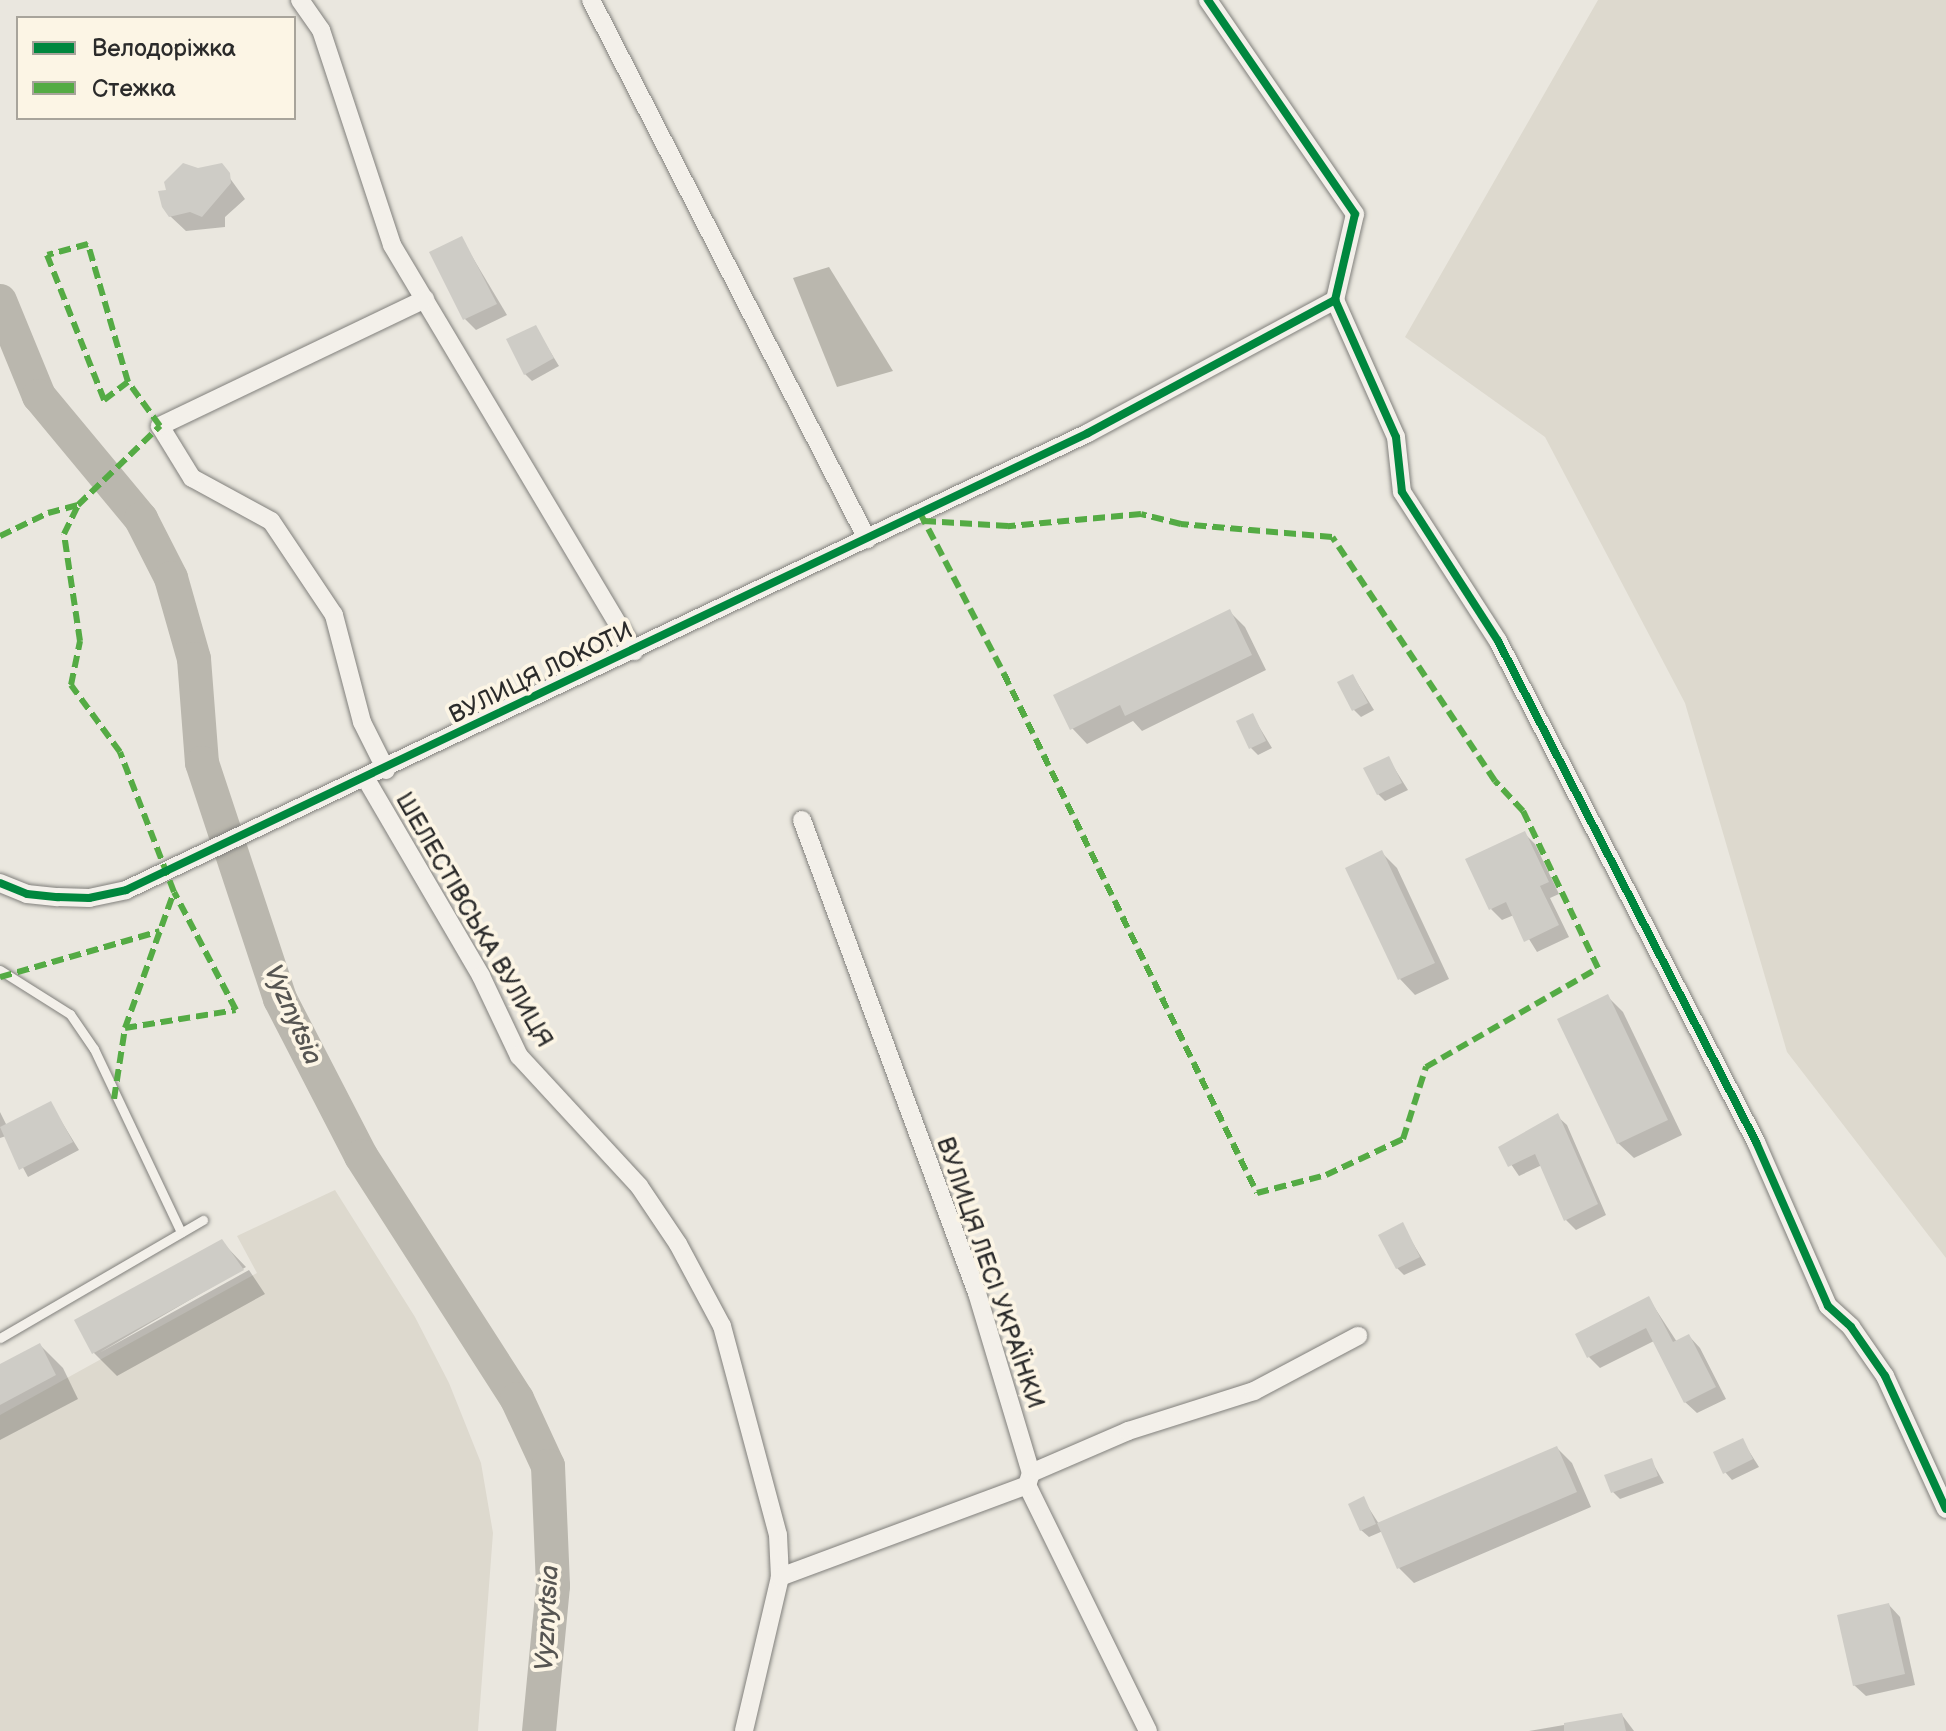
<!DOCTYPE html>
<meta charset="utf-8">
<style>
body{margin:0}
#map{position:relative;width:1946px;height:1731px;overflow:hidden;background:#eae7df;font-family:"Balsamiq Sans",sans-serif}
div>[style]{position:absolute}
.green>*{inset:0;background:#ddd9ce}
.water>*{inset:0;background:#bab7ae}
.shadow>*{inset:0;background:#0003}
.river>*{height:34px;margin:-17px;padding:0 17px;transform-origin:17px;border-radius:17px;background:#bab7ae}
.building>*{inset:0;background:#ceccc6}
.roads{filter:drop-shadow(0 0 2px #81807c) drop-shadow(0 0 2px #81807c)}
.service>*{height:9px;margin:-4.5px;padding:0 4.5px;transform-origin:4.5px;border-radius:4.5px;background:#f3f0ea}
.minor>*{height:18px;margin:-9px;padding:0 9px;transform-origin:9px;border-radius:9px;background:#f3f0ea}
.quiet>*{height:6px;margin-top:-3px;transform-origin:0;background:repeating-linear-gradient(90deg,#54ab44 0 12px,transparent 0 18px)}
.cycleway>*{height:8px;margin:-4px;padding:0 4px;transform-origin:4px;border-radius:4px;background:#00873e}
span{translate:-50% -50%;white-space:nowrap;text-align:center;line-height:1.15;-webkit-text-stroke:8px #fcf5e5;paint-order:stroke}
.street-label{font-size:24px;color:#2b2b2b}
.water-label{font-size:26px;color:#565552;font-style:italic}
.legend{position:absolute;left:16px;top:16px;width:280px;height:104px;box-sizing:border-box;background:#fcf5e5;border:2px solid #a8a49b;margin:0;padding:10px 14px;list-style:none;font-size:24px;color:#2b2b2b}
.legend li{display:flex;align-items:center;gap:16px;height:40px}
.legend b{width:40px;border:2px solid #a8a49b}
</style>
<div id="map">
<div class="green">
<div style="clip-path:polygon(1598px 0,1946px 0,1946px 1258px,1787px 1052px,1685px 703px,1545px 437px,1405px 337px)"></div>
<div style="clip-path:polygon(335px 1190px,415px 1317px,449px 1383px,481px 1463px,493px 1533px,478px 1731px,0 1731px,0 1415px,257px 1273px,237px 1236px)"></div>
</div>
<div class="water">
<div style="clip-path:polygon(829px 267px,893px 371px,837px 387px,793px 278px)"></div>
</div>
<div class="shadow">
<div style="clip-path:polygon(221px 166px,245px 199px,225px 217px,225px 227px,186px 231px,170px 216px,168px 192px,198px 170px)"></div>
<div style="clip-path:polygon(461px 238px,507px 315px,476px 330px,465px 319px)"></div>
<div style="clip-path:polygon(535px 327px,559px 366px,532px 381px,525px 374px)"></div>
<div style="clip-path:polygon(1230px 612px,1245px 627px,1266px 670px,1142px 731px,1133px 721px,1087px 744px,1072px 728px)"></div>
<div style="clip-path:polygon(1353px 676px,1374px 710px,1361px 717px,1354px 710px)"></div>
<div style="clip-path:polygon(1252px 715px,1272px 748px,1258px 755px,1251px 748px)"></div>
<div style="clip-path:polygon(1388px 758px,1408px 790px,1385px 801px,1378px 794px)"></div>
<div style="clip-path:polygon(1524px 833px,1535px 844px,1559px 894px,1550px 898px,1569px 937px,1537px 952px,1514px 915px,1502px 920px,1491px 909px)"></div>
<div style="clip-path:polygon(1381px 852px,1397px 868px,1449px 979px,1415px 995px,1400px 979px,1348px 869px)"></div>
<div style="clip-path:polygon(1608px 997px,1623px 1012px,1682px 1135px,1634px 1158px,1618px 1143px)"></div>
<div style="clip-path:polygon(50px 1103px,79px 1150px,28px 1177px,6px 1136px,0 1138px,0 1112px,7px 1126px)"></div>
<div style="clip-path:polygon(1557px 1116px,1567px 1125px,1606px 1215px,1576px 1230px,1566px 1220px,1542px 1165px,1519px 1176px,1500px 1148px)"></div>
<div style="clip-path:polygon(1402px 1225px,1426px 1265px,1404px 1275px,1397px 1268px)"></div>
<div style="clip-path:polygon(222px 1242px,246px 1267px,99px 1353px,249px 1270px,265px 1294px,117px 1376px,94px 1353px,77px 1321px)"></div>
<div style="clip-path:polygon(1649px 1299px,1677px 1342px,1689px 1336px,1700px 1348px,1726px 1399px,1697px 1413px,1685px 1402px,1654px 1341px,1600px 1368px,1589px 1357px,1578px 1335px)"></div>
<div style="clip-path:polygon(40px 1345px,63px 1368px,78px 1399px,0 1440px,0 1367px)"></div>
<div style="clip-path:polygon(1742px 1440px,1759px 1467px,1732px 1480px,1725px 1472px)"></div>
<div style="clip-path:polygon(1557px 1448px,1572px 1463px,1591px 1507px,1414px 1583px,1399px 1568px,1383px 1531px,1369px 1537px,1361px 1530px,1363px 1499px,1379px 1524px)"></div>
<div style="clip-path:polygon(1651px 1460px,1664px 1483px,1620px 1499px,1613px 1492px)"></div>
<div style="clip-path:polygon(1889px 1605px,1900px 1617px,1915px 1685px,1866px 1696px,1854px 1685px)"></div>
<div style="clip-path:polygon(1622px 1715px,1634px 1731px,1529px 1731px)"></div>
</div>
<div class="river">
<div style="left:0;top:301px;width:103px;rotate:67.7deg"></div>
<div style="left:39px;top:396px;width:160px;rotate:50.3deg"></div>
<div style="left:141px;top:519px;width:66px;rotate:63deg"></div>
<div style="left:171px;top:578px;width:84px;rotate:74.1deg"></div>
<div style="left:194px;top:659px;width:104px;rotate:85.6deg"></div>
<div style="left:202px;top:763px;width:249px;rotate:71.7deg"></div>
<div style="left:280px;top:999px;width:177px;rotate:62.7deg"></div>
<div style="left:361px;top:1156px;width:289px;rotate:57.3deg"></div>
<div style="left:517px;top:1399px;width:74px;rotate:65.2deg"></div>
<div style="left:548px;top:1466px;width:120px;rotate:87.6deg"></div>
<div style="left:553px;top:1586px;width:146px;rotate:95.5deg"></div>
</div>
<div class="building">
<div style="clip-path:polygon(183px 163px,198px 168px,222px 163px,230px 173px,231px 183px,202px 217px,190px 212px,169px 217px,162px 207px,158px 191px,166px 190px,164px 182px)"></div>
<div style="clip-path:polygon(462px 236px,497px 304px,463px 320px,429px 252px)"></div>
<div style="clip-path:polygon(536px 325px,554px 358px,524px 375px,506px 339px)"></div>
<div style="clip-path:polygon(1230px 609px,1252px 655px,1125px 716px,1120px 705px,1070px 730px,1053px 695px)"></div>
<div style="clip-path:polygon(1353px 674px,1368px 703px,1352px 711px,1337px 682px)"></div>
<div style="clip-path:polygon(1253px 713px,1266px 741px,1249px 749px,1236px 721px)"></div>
<div style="clip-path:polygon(1389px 756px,1402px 783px,1377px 795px,1363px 768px)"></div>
<div style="clip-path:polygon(1525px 831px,1549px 882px,1540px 886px,1559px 925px,1524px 942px,1506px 902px,1489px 910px,1465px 859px)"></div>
<div style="clip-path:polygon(1382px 850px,1435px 963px,1398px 980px,1345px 868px)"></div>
<div style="clip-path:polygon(1608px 994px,1668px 1120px,1617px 1144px,1557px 1019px)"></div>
<div style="clip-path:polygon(51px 1101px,73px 1142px,19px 1170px,0 1127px)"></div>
<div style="clip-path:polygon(1558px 1113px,1598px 1204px,1564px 1221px,1535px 1154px,1508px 1167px,1498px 1147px)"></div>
<div style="clip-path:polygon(1403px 1222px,1420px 1257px,1396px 1269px,1378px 1235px)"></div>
<div style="clip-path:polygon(222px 1239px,244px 1270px,92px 1354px,74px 1320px)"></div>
<div style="clip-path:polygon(1649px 1296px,1673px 1342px,1689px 1334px,1716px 1387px,1684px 1403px,1646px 1328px,1587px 1358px,1575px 1334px)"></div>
<div style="clip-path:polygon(40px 1343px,56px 1375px,0 1405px,0 1364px)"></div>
<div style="clip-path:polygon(1743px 1438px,1753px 1459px,1723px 1474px,1713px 1452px)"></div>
<div style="clip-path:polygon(1557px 1446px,1577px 1492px,1397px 1569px,1377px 1523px)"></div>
<div style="clip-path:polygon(1652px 1458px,1658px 1476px,1611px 1493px,1604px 1475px)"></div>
<div style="clip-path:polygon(1364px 1496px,1376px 1524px,1360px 1531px,1348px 1504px)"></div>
<div style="clip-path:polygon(1889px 1603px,1905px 1674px,1853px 1686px,1837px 1615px)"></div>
<div style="clip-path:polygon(1622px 1713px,1626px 1731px,1564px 1731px,1564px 1723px)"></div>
</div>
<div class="roads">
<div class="service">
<div style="left:0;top:970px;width:83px;rotate:32.2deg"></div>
<div style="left:70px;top:1014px;width:42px;rotate:55.6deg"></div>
<div style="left:94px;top:1049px;width:203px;rotate:64.6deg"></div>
<div style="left:0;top:1338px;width:235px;rotate:-30.2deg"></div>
</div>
<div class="minor">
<div style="left:300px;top:0;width:37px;rotate:55deg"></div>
<div style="left:321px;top:30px;width:226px;rotate:71.7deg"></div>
<div style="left:392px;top:245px;width:473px;rotate:59.2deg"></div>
<div style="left:591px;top:0;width:606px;rotate:62.88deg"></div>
<div style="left:1335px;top:300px;width:150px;rotate:66deg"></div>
<div style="left:1396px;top:437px;width:55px;rotate:83.8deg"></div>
<div style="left:1402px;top:492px;width:177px;rotate:57.2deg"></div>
<div style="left:1498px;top:641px;width:564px;rotate:62.75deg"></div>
<div style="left:1756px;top:1142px;width:179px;rotate:66.3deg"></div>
<div style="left:1828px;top:1306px;width:31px;rotate:42deg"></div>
<div style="left:1851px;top:1327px;width:60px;rotate:55.2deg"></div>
<div style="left:1885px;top:1376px;width:146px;rotate:65.4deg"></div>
<div style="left:386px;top:770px;width:54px;rotate:-116.6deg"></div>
<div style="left:362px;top:722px;width:111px;rotate:-104.7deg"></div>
<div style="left:334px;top:615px;width:113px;rotate:-123.8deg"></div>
<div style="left:271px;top:521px;width:90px;rotate:-151.4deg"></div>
<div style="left:192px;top:478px;width:61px;rotate:-121.6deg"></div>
<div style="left:160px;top:426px;width:294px;rotate:-25.6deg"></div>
<div style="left:366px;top:779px;width:228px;rotate:59.7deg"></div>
<div style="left:481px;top:976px;width:89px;rotate:64.6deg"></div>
<div style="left:519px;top:1056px;width:177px;rotate:47.3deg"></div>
<div style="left:639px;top:1186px;width:70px;rotate:56.1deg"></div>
<div style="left:678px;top:1244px;width:93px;rotate:61.8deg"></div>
<div style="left:722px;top:1326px;width:216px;rotate:75deg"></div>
<div style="left:778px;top:1535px;width:42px;rotate:87.3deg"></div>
<div style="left:780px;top:1577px;width:158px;rotate:103.2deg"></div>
<div style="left:802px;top:820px;width:504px;rotate:69.7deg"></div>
<div style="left:977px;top:1293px;width:188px;rotate:73.3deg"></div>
<div style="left:1031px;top:1473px;width:13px;rotate:108deg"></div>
<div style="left:1027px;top:1485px;width:274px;rotate:63.8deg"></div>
<div style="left:0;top:883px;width:29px;rotate:22deg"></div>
<div style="left:27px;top:894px;width:31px;rotate:6deg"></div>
<div style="left:58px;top:897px;width:31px;rotate:2deg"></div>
<div style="left:89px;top:898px;width:38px;rotate:-12deg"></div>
<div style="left:126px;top:890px;width:1065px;rotate:-25.41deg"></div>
<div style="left:1088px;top:433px;width:281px;rotate:-28.3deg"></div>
<div style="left:1335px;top:300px;width:88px;rotate:-76.9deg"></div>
<div style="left:1355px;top:214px;width:260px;rotate:-124.5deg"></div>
<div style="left:1031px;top:1473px;width:106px;rotate:-23.4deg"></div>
<div style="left:1128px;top:1431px;width:132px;rotate:-17.6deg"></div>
<div style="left:1254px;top:1391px;width:118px;rotate:-27.9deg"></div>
<div style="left:780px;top:1577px;width:264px;rotate:-20.4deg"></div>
</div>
</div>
<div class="quiet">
<div style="left:920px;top:513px;width:182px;rotate:62.4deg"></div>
<div style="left:1004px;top:674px;width:577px;rotate:64.01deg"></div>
<div style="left:1257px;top:1193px;width:71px;rotate:-14.6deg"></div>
<div style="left:1326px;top:1175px;width:85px;rotate:-25.1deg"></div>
<div style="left:1403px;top:1139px;width:76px;rotate:-72.3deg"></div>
<div style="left:1426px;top:1067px;width:198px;rotate:-29.9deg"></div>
<div style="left:1598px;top:968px;width:174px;rotate:-115.5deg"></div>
<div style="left:1523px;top:811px;width:41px;rotate:-133deg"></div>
<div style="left:1495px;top:781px;width:293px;rotate:-123.7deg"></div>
<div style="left:1332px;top:537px;width:152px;rotate:-175.1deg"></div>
<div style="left:1181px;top:524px;width:41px;rotate:-166deg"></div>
<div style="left:1141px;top:514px;width:134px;rotate:174.8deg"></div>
<div style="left:1008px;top:526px;width:84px;rotate:-176.6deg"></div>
<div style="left:0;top:536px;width:53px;rotate:-25.6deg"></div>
<div style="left:48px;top:513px;width:31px;rotate:-15deg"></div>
<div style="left:0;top:977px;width:166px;rotate:-16deg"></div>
<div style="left:125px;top:1028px;width:145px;rotate:-70.2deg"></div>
<div style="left:174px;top:892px;width:150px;rotate:-111.1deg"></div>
<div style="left:120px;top:752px;width:83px;rotate:-126.2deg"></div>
<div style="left:71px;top:685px;width:45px;rotate:-78.4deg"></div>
<div style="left:80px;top:641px;width:108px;rotate:-98.5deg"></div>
<div style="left:64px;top:534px;width:32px;rotate:-64deg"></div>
<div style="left:78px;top:505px;width:114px;rotate:-43.9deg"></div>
<div style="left:160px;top:426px;width:54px;rotate:-126deg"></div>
<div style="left:128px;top:382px;width:144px;rotate:-106.2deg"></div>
<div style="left:88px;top:244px;width:42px;rotate:165deg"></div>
<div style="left:47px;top:255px;width:156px;rotate:68.5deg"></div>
<div style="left:104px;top:400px;width:30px;rotate:-37deg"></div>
<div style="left:114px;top:1099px;width:72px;rotate:-81.2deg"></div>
<div style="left:125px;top:1028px;width:112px;rotate:-9.2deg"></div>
<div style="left:236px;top:1010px;width:133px;rotate:-117.7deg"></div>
</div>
<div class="cycleway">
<div style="left:1335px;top:300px;width:150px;rotate:66deg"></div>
<div style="left:1396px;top:437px;width:55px;rotate:83.8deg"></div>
<div style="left:1402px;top:492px;width:177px;rotate:57.2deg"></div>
<div style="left:1498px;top:641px;width:564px;rotate:62.75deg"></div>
<div style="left:1756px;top:1142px;width:179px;rotate:66.3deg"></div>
<div style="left:1828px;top:1306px;width:31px;rotate:42deg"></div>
<div style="left:1851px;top:1327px;width:60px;rotate:55.2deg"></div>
<div style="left:1885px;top:1376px;width:146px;rotate:65.4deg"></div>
<div style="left:0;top:883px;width:29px;rotate:22deg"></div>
<div style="left:27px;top:894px;width:31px;rotate:6deg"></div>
<div style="left:58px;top:897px;width:31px;rotate:2deg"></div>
<div style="left:89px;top:898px;width:38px;rotate:-12deg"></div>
<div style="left:126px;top:890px;width:1065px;rotate:-25.41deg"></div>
<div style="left:1088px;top:433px;width:281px;rotate:-28.3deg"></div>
<div style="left:1335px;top:300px;width:88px;rotate:-76.9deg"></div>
<div style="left:1355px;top:214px;width:260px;rotate:-124.5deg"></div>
</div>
<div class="street-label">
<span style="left:541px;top:673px;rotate:-26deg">ВУЛИЦЯ ЛОКОТИ</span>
<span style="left:474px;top:920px;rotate:60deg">ШЕЛЕСТІВСЬКА ВУЛИЦЯ</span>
<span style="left:990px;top:1273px;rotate:71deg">ВУЛИЦЯ ЛЕСІ УКРАЇНКИ</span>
</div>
<div class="water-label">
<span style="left:292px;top:1015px;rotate:66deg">Vyznytsia</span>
<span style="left:548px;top:1618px;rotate:-87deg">Vyznytsia</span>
</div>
<ul class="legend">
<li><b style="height:10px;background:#00873e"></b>Велодоріжка</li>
<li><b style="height:10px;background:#54ab44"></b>Стежка</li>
</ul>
</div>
